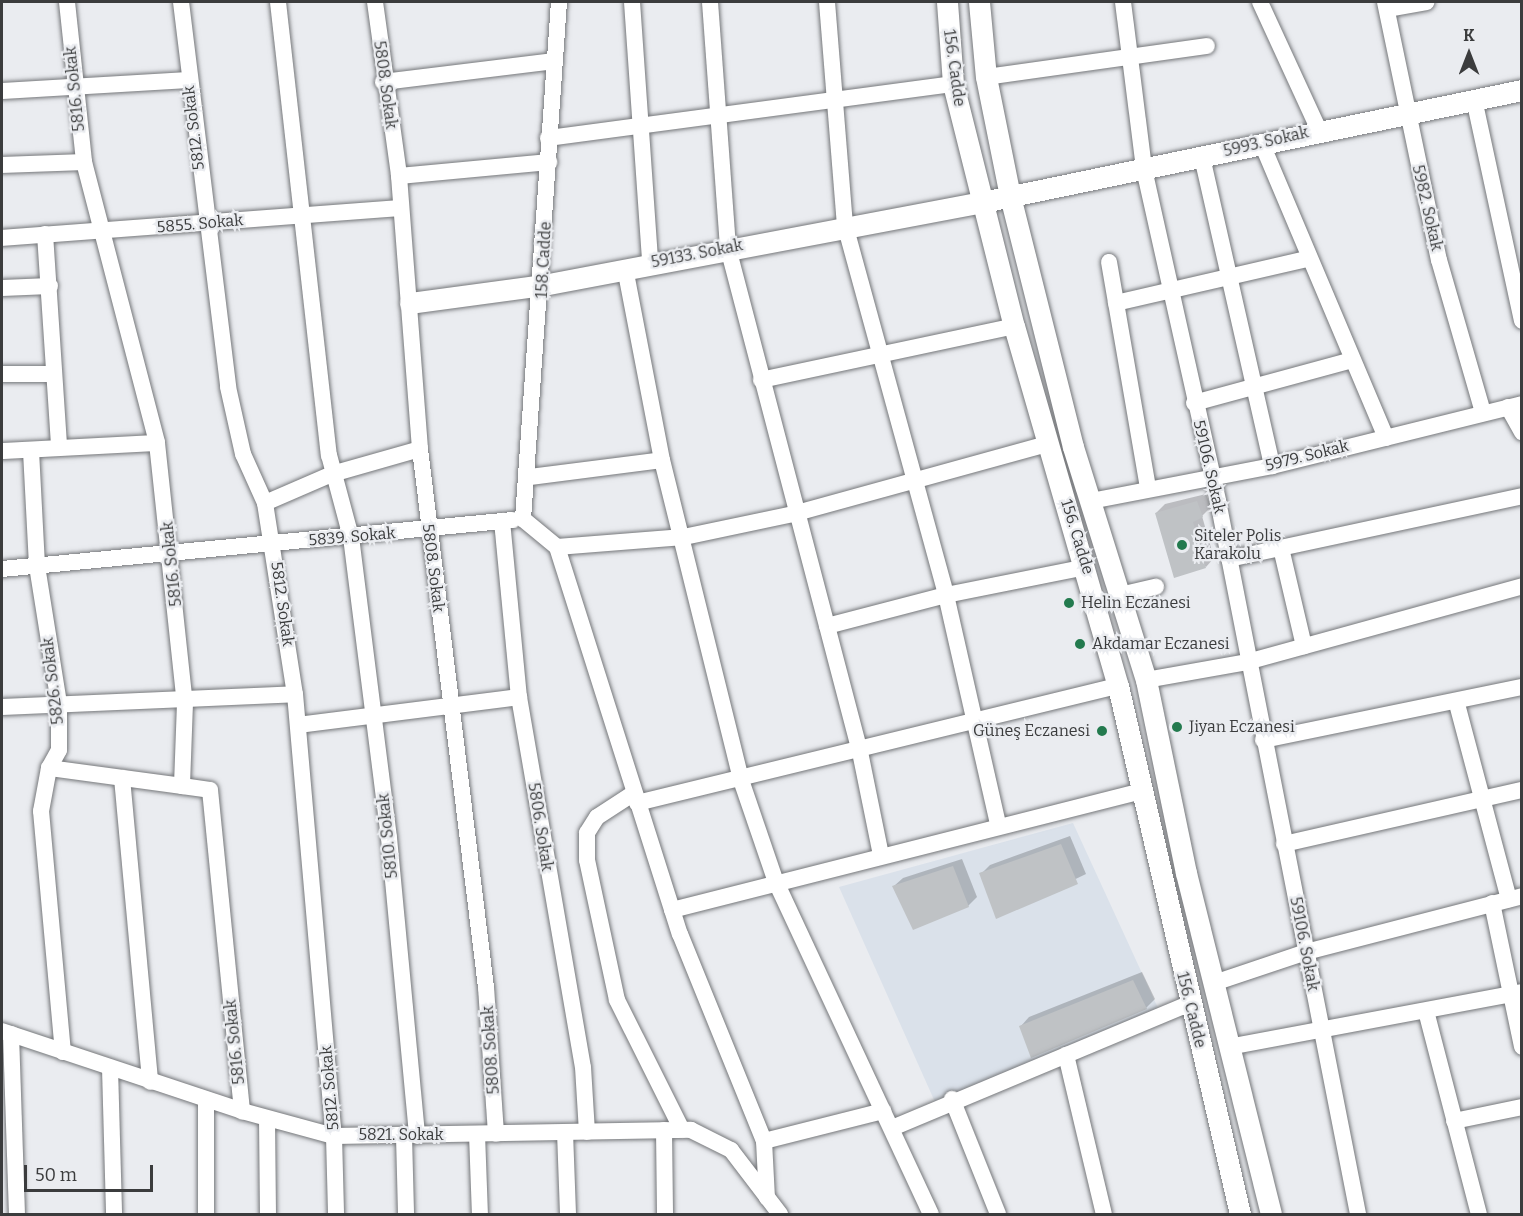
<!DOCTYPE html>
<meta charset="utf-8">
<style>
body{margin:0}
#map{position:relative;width:1523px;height:1216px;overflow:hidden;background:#eaecf0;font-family:Bitter,serif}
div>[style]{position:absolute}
.built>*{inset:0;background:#dae1ea}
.shadow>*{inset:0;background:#0003}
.building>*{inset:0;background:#bfc2c5}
.roads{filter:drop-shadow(0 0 2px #75777a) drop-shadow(0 0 2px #75777a)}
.minor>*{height:16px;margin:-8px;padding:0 8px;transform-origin:8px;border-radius:8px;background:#fff}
.tertiary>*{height:21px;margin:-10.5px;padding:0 10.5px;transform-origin:10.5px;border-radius:10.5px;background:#fff}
.dots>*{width:16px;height:16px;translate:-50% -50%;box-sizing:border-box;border:3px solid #eaecf0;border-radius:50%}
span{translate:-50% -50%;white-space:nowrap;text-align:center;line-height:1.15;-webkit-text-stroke:4.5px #eaecf0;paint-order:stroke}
.street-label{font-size:16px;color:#3b3c3d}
.poi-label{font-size:16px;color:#3b3c3d}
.left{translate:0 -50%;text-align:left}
.right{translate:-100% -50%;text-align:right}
.frame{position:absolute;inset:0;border:3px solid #3b3c3d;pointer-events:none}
.north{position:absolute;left:1439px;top:24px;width:60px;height:60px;-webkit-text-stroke:4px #eaecf0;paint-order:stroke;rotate:0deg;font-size:16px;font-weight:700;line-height:24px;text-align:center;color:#3b3c3d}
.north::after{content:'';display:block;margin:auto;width:21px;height:27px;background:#3b3c3d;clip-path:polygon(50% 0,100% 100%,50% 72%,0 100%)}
.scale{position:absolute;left:24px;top:1165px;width:129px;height:27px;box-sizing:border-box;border:3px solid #3b3c3d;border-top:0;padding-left:8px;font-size:18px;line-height:21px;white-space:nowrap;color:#3b3c3d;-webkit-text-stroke:4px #eaecf0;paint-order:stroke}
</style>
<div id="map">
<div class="built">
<div style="clip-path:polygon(1073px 823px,1158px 1008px,935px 1102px,839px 887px)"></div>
</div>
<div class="shadow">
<div style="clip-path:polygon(1206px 494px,1211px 507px,1202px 516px,1214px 558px,1206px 567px,1156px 513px,1165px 504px)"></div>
<div style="clip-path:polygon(1070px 836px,1086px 874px,997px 917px,981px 874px,990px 865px)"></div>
<div style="clip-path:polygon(962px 859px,977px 897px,968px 906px,894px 886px,903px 878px)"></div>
<div style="clip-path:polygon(1142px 972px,1155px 999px,1146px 1008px,1021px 1026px,1029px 1017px)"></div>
</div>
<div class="building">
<div style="clip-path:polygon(1197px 501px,1203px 517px,1193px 522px,1206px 568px,1174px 578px,1155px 513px)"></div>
<div style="clip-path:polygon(1061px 844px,1078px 884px,996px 919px,979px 873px)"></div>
<div style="clip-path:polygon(953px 866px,969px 907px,913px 930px,892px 886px)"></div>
<div style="clip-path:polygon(1133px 980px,1147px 1009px,1031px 1058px,1019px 1026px)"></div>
</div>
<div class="roads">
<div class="minor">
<div style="left:67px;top:2px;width:161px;rotate:83.9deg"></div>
<div style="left:84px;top:162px;width:290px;rotate:75.4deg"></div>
<div style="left:157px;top:443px;width:262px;rotate:83.9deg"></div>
<div style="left:185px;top:703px;width:83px;rotate:92.1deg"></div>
<div style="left:182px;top:786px;width:28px;rotate:8deg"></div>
<div style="left:210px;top:790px;width:323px;rotate:84.3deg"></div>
<div style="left:181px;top:2px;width:388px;rotate:83deg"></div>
<div style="left:228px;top:387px;width:69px;rotate:77.4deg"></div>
<div style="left:243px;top:454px;width:54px;rotate:65.8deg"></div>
<div style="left:265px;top:503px;width:193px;rotate:81.1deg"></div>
<div style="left:295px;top:694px;width:444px;rotate:85deg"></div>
<div style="left:334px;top:1136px;width:78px;rotate:88.5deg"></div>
<div style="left:278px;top:2px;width:456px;rotate:83.6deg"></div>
<div style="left:329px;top:455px;width:85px;rotate:75deg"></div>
<div style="left:351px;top:537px;width:303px;rotate:82.8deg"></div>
<div style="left:389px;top:838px;width:299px;rotate:84.6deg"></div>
<div style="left:375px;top:2px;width:176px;rotate:82.1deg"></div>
<div style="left:399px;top:176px;width:274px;rotate:85.6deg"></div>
<div style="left:420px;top:449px;width:542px;rotate:83.01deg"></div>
<div style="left:486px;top:987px;width:147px;rotate:86.1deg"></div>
<div style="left:632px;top:2px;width:261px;rotate:86deg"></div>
<div style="left:710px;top:2px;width:247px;rotate:85.8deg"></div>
<div style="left:728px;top:248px;width:521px;rotate:75.32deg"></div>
<div style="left:860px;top:752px;width:105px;rotate:78.5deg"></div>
<div style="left:827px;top:2px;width:224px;rotate:85.4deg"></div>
<div style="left:845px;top:225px;width:384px;rotate:74.7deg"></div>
<div style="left:946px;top:595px;width:234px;rotate:77.2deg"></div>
<div style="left:1123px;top:2px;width:168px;rotate:82.8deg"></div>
<div style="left:1144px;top:169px;width:340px;rotate:77.4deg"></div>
<div style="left:1218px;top:501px;width:727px;rotate:78.89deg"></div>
<div style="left:1260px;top:2px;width:141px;rotate:65.3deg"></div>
<div style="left:1385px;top:2px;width:264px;rotate:78.2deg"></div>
<div style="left:1439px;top:260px;width:158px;rotate:73.9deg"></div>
<div style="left:1387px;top:9px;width:40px;rotate:-10deg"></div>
<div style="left:986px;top:77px;width:223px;rotate:-8deg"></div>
<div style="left:383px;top:82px;width:173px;rotate:-7deg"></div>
<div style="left:2px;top:91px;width:187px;rotate:-3.4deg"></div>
<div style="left:1474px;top:99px;width:227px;rotate:77.8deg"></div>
<div style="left:548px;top:138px;width:409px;rotate:-7.6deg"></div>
<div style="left:1262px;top:144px;width:319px;rotate:67.1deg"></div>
<div style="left:1202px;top:157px;width:317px;rotate:77.2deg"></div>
<div style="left:2px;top:165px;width:82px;rotate:-2.1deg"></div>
<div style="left:399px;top:176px;width:151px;rotate:-5.3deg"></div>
<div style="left:45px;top:234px;width:212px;rotate:86.2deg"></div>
<div style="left:2px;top:238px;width:398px;rotate:-4.3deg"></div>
<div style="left:1109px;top:262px;width:229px;rotate:80.2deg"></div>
<div style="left:625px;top:268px;width:196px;rotate:79.1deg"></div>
<div style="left:662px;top:460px;width:330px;rotate:76.1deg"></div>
<div style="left:741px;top:780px;width:108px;rotate:71.1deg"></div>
<div style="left:776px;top:882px;width:366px;rotate:65deg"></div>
<div style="left:2px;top:288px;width:48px;rotate:-2.4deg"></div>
<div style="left:1116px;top:303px;width:196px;rotate:-13deg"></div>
<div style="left:2px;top:374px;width:49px"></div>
<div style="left:761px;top:380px;width:259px;rotate:-12deg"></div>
<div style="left:1194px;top:403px;width:164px;rotate:-15.2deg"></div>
<div style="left:1508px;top:407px;width:29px;rotate:61deg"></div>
<div style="left:2px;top:451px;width:155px;rotate:-3deg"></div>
<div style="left:31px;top:451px;width:115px;rotate:87deg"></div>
<div style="left:37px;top:566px;width:140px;rotate:80.9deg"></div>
<div style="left:59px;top:704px;width:46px;rotate:90deg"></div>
<div style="left:59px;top:750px;width:21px;rotate:119deg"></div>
<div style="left:49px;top:768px;width:44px;rotate:100.5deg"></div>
<div style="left:41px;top:811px;width:242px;rotate:84.8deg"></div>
<div style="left:530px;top:477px;width:133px;rotate:-7.3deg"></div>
<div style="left:1091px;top:501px;width:184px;rotate:-10.9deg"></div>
<div style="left:1272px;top:466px;width:258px;rotate:-13.9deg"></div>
<div style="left:265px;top:503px;width:73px;rotate:-23.4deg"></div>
<div style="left:332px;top:474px;width:91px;rotate:-15.9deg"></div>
<div style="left:523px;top:519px;width:44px;rotate:39.5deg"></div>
<div style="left:557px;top:547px;width:406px;rotate:72.4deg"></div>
<div style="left:680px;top:934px;width:223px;rotate:67.9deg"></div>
<div style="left:764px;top:1141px;width:57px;rotate:87deg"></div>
<div style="left:523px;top:519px;width:518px;rotate:-86.02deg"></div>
<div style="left:502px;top:521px;width:177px;rotate:84.5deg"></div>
<div style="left:519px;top:697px;width:375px;rotate:80.2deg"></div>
<div style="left:583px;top:1067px;width:65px;rotate:86.5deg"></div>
<div style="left:557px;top:547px;width:127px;rotate:-4.5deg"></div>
<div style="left:684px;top:537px;width:111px;rotate:-11.9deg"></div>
<div style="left:793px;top:514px;width:264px;rotate:-15.4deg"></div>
<div style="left:1281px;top:548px;width:101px;rotate:76.8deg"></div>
<div style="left:1229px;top:559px;width:300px;rotate:-12.1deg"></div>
<div style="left:2px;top:569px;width:513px;rotate:-5.48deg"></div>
<div style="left:1120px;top:595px;width:37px;rotate:-13deg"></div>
<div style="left:827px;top:626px;width:123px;rotate:-14.6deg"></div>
<div style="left:946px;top:595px;width:143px;rotate:-11.3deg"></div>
<div style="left:1146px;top:680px;width:103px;rotate:-10.1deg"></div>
<div style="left:1247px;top:662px;width:285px;rotate:-15.4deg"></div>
<div style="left:1457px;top:704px;width:202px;rotate:75.1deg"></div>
<div style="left:2px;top:707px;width:293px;rotate:-2.5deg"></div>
<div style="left:298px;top:725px;width:223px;rotate:-7.2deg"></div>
<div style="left:1263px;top:740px;width:264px;rotate:-11.6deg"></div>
<div style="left:49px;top:768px;width:134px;rotate:7.7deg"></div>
<div style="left:122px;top:778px;width:305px;rotate:84.7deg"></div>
<div style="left:634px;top:793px;width:44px;rotate:147deg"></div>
<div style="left:597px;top:817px;width:19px;rotate:122deg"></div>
<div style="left:587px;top:833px;width:27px;rotate:90deg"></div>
<div style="left:587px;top:860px;width:143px;rotate:77.9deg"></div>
<div style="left:617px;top:1000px;width:145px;rotate:63.4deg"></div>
<div style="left:637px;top:803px;width:495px;rotate:-13.7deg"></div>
<div style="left:1284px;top:844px;width:244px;rotate:-12.8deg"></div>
<div style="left:1492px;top:903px;width:147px;rotate:78.2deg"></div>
<div style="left:672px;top:910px;width:484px;rotate:-14.2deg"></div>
<div style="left:1214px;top:983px;width:97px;rotate:-18.6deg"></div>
<div style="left:1306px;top:952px;width:223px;rotate:-14.5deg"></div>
<div style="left:1426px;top:1011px;width:210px;rotate:75.4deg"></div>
<div style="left:2px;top:1031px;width:253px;rotate:18.4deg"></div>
<div style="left:242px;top:1111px;width:95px;rotate:15.2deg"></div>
<div style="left:334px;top:1136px;width:357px;rotate:-1deg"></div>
<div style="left:691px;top:1130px;width:45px;rotate:26.6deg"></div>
<div style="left:731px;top:1150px;width:81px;rotate:52.6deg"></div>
<div style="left:11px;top:1034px;width:180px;rotate:88.1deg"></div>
<div style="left:1229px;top:1047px;width:298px;rotate:-10.6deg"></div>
<div style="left:1066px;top:1055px;width:163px;rotate:76.6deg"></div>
<div style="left:110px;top:1068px;width:146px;rotate:88.4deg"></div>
<div style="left:952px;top:1099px;width:124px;rotate:68.2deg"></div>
<div style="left:206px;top:1100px;width:114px;rotate:90deg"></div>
<div style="left:267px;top:1119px;width:95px;rotate:89.4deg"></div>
<div style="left:1454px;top:1121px;width:69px;rotate:-11.6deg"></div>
<div style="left:892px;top:1128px;width:322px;rotate:-22.7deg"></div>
<div style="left:664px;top:1130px;width:84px;rotate:89.3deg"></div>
<div style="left:565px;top:1132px;width:82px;rotate:87.9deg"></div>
<div style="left:477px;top:1134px;width:80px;rotate:87.9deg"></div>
<div style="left:404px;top:1136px;width:78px;rotate:88.5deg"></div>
<div style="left:764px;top:1141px;width:123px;rotate:-14.1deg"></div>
</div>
<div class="tertiary">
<div style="left:947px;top:2px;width:82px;rotate:85.8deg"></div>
<div style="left:953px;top:84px;width:250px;rotate:75.9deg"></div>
<div style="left:1014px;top:326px;width:375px;rotate:73.9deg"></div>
<div style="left:1118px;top:686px;width:542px;rotate:76.99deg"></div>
<div style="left:979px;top:2px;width:75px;rotate:84.7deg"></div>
<div style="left:986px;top:77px;width:121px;rotate:78.6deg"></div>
<div style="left:1010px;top:196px;width:259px;rotate:75.9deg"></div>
<div style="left:1073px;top:447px;width:244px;rotate:72.6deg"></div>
<div style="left:1146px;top:680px;width:197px;rotate:78.3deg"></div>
<div style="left:1186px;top:873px;width:351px;rotate:76deg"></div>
<div style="left:410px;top:303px;width:134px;rotate:-7.7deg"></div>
<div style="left:543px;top:285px;width:448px;rotate:-10.7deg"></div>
<div style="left:983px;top:202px;width:551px;rotate:-11.74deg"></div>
</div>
</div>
<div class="dots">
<div style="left:1182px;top:545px;background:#237a4e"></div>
<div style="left:1069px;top:603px;background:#237a4e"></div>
<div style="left:1080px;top:644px;background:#237a4e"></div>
<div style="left:1177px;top:727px;background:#237a4e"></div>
<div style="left:1102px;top:731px;background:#237a4e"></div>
</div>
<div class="street-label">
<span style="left:954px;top:68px;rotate:82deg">156. Cadde</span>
<span style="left:385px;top:85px;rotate:82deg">5808. Sokak</span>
<span style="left:75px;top:89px;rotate:-96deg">5816. Sokak</span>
<span style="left:194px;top:128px;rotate:-97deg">5812. Sokak</span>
<span style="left:1266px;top:142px;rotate:-13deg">5993. Sokak</span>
<span style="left:1427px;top:208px;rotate:77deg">5982. Sokak</span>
<span style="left:200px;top:224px;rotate:-5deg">5855. Sokak</span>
<span style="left:697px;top:254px;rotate:-11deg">59133. Sokak</span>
<span style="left:544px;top:260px;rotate:-87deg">158. Cadde</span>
<span style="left:1307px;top:456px;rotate:-14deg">5979. Sokak</span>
<span style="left:1209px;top:467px;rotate:77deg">59106. Sokak</span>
<span style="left:352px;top:537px;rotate:-5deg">5839. Sokak</span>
<span style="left:1077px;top:537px;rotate:73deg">156. Cadde</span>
<span style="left:172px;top:564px;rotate:-96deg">5816. Sokak</span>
<span style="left:433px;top:568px;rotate:83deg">5808. Sokak</span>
<span style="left:282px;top:604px;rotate:82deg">5812. Sokak</span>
<span style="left:53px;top:681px;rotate:-97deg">5826. Sokak</span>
<span style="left:540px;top:827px;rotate:81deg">5806. Sokak</span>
<span style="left:388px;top:836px;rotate:-96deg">5810. Sokak</span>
<span style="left:1304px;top:944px;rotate:79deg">59106. Sokak</span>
<span style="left:1191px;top:1010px;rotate:76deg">156. Cadde</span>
<span style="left:235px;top:1042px;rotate:-96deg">5816. Sokak</span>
<span style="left:491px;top:1050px;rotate:-94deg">5808. Sokak</span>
<span style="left:330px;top:1088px;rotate:-95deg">5812. Sokak</span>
<span style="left:401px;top:1135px">5821. Sokak</span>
</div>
<div class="poi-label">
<span class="left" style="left:1194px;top:545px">Siteler Polis<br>Karakolu</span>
<span class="left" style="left:1081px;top:603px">Helin Eczanesi</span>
<span class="left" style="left:1092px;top:644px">Akdamar Eczanesi</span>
<span class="left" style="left:1189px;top:727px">Jiyan Eczanesi</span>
<span class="right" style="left:1090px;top:731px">Güneş Eczanesi</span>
</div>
<div class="frame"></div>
<div class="north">K</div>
<div class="scale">50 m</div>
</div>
